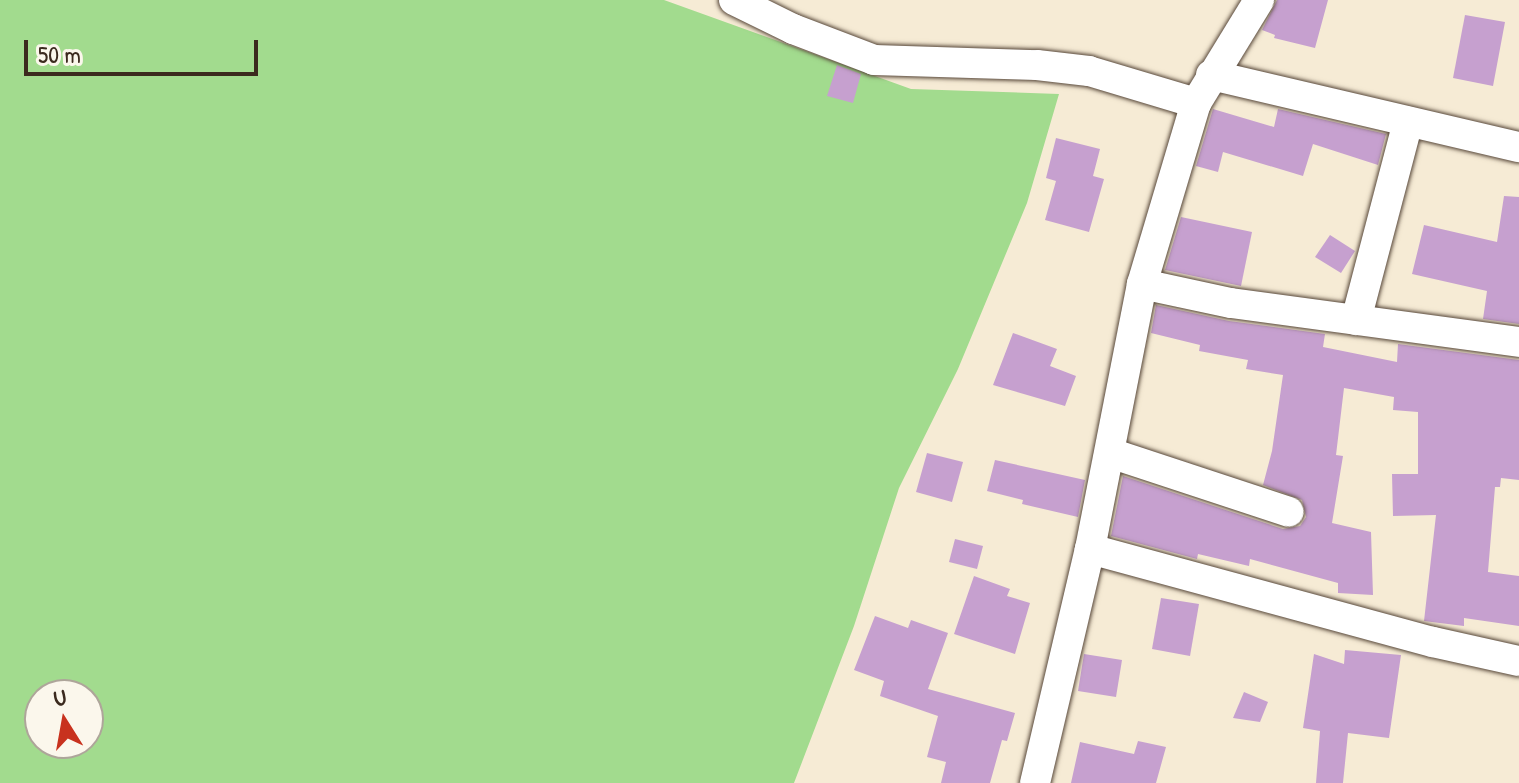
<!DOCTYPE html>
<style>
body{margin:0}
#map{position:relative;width:1519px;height:783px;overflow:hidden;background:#f6ebd5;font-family:"Patrick Hand",sans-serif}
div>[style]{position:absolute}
.green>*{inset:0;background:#a2db8e}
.building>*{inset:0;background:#c6a0cf}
.roads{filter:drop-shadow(0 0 2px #574739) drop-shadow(0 0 2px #574739)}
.minor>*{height:30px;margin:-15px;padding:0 15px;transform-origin:15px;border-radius:15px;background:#fff}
span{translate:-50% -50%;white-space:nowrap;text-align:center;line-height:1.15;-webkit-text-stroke:6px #fbf7ec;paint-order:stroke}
.north{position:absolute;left:24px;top:679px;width:80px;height:80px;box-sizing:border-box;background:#fbf7ec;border:2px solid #aea59a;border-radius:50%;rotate:349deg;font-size:22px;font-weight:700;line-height:32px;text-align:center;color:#3b2a1e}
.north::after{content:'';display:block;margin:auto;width:28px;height:36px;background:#c8321e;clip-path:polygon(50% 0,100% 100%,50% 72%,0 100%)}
.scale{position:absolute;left:24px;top:40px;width:234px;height:36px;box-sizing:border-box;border:4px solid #3b2a1e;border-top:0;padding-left:10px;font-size:24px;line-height:28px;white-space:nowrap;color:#3b2a1e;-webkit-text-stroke:6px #fbf7ec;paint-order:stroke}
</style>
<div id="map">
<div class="green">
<div style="clip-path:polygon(evenodd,0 0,664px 0,911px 89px,1059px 94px,1027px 203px,958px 369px,899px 488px,854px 626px,794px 783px,0 783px,0 0,40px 695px,88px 695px,88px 743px,40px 743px,40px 695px)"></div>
</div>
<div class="building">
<div style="clip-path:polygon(1277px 0,1328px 0,1315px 48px,1274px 38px,1275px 35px,1262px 30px)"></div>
<div style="clip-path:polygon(1465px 15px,1505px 22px,1493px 86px,1453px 78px)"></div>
<div style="clip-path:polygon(837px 65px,861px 74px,853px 103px,827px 96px)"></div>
<div style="clip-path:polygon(1213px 109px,1274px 127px,1278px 109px,1386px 134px,1378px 165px,1313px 144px,1303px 176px,1223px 152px,1218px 172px,1196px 166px)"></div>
<div style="clip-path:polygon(1056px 138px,1100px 149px,1093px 176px,1104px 179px,1089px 232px,1045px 220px,1056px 181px,1046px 178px)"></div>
<div style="clip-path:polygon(1504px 196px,1519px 197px,1519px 324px,1483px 319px,1487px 291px,1412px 274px,1424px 225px,1497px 242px)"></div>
<div style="clip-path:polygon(1181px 217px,1252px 232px,1241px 286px,1165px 270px)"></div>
<div style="clip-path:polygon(1330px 235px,1355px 251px,1341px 273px,1315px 257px)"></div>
<div style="clip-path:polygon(1156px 305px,1229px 321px,1325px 334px,1323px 347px,1397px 362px,1398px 344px,1519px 360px,1519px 480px,1501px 478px,1500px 487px,1495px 487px,1488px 572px,1519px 576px,1519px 626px,1464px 618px,1464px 626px,1424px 621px,1436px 515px,1393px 516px,1392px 474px,1418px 474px,1418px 412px,1393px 410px,1394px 397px,1344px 388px,1336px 455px,1343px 456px,1332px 523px,1371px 532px,1373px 595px,1338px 593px,1338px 583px,1250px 559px,1249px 566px,1198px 554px,1197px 559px,1111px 536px,1123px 476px,1283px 529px,1300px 526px,1306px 517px,1302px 500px,1263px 485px,1272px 451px,1283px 375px,1246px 369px,1248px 360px,1199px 351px,1200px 345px,1151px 333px)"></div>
<div style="clip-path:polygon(1013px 333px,1057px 349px,1050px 366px,1076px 376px,1065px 406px,993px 385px)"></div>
<div style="clip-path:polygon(927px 453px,963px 462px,952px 502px,916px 492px)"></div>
<div style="clip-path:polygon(995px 460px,1085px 480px,1078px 517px,1022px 504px,1023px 500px,987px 491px)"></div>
<div style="clip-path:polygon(955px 539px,983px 546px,977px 569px,949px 562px)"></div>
<div style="clip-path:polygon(974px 576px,1010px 589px,1007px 596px,1030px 603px,1015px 654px,954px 634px)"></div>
<div style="clip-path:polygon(1161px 598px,1199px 604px,1190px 656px,1152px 649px)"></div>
<div style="clip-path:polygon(875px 616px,908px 628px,911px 620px,948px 633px,928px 689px,1015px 713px,1007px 741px,1002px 740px,990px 783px,941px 783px,946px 762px,927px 757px,938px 716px,880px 696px,884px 681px,854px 670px)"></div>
<div style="clip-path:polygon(1345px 650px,1401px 655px,1389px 738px,1348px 733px,1343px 783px,1316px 783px,1320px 731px,1303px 728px,1314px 654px,1344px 664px)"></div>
<div style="clip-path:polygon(1084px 654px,1122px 660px,1116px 697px,1078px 691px)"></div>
<div style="clip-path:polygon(1244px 692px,1268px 702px,1260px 722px,1233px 718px)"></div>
<div style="clip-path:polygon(1138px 741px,1166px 747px,1156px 783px,1071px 783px,1080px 742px,1134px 754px)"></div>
</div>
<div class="roads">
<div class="minor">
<div style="left:734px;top:0;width:66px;rotate:26.2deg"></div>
<div style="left:793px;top:29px;width:87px;rotate:20.9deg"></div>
<div style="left:874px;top:60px;width:163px;rotate:1.8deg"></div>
<div style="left:1037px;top:65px;width:52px;rotate:6.6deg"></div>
<div style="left:1089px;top:71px;width:112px;rotate:16.7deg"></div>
<div style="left:1211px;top:75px;width:316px;rotate:13.2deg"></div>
<div style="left:1142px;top:284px;width:91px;rotate:12.1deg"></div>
<div style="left:1231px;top:303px;width:291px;rotate:7.7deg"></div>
<div style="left:1356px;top:320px;width:205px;rotate:-75.3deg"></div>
<div style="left:1110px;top:453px;width:188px;rotate:18.2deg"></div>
<div style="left:1090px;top:549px;width:355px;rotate:15.2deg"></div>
<div style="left:1433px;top:642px;width:88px;rotate:12.5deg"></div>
<div style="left:1035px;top:783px;width:240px;rotate:-76.8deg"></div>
<div style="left:1090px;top:549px;width:270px;rotate:-78.9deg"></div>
<div style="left:1142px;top:284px;width:189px;rotate:-73.4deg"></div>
<div style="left:1196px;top:103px;width:121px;rotate:-58.5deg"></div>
</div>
</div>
<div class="north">U</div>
<div class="scale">50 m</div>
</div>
